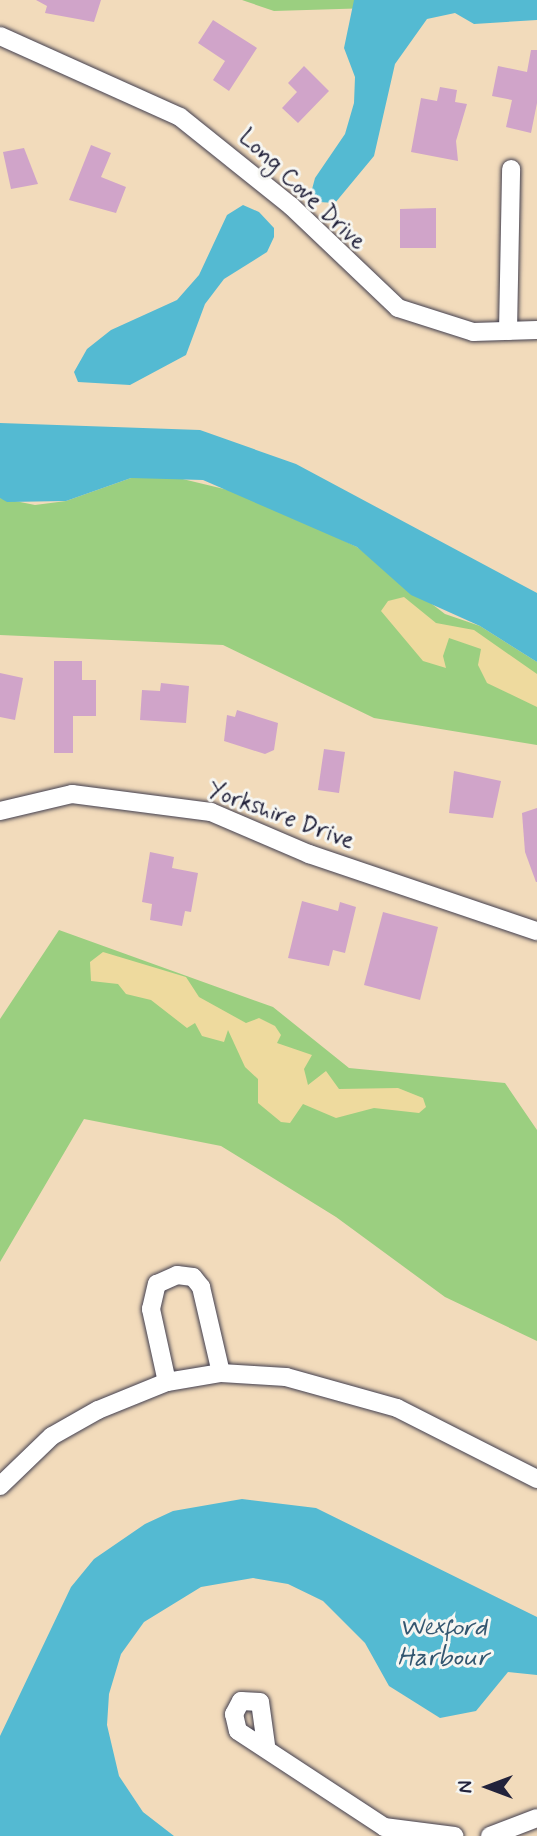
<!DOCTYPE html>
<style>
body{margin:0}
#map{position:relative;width:537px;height:1836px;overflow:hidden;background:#f2dbbb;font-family:Mynerve,sans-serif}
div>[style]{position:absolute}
.green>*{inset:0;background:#9bcf80}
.sand>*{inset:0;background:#eeda9e}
.water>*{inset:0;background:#54bad2}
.building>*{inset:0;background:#d0a4c9}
.roads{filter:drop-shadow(0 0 2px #413e4e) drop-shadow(0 0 2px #413e4e)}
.street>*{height:18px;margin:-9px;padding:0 9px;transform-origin:9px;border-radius:9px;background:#fff}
span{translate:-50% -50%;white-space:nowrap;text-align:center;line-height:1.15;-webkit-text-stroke:6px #f6f6f2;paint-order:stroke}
.street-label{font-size:24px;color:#22223b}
.water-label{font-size:26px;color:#345770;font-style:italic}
.north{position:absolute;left:453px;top:1752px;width:70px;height:70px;-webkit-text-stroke:5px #f6f6f2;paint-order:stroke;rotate:270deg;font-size:19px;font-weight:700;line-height:28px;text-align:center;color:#22223b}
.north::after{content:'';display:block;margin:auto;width:24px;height:32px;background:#22223b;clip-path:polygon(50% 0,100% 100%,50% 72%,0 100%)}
</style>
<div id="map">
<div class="green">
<div style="clip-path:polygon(242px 0,537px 0,537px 3px,274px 11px)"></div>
<div style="clip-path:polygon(166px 475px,249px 495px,357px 547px,445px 614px,480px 626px,537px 662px,537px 745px,374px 718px,223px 645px,0 635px,0 498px,35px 505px,66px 501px,131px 478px)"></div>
<div style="clip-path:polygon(59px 930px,273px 1007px,349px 1068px,505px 1083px,537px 1130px,537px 1341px,445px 1297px,336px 1217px,221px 1146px,84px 1119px,0 1262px,0 1019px)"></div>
</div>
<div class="sand">
<div style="clip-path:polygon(404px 597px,436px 623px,474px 630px,537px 674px,537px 707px,487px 683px,478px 665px,481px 649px,449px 638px,443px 656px,446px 668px,423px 661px,381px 611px,388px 601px)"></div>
<div style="clip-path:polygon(103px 952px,186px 977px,199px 997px,246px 1023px,259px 1018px,275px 1026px,281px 1035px,277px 1043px,312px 1055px,304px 1069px,308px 1085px,326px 1071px,339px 1089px,398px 1088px,423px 1098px,426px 1107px,419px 1113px,374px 1108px,336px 1118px,303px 1104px,290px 1123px,281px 1122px,258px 1103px,258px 1079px,245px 1067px,228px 1030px,224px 1042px,202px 1036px,195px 1023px,187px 1028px,151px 1000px,126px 994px,118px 984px,91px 981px,90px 962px)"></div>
</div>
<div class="water">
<div style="clip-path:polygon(354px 0,537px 0,537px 20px,474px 24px,455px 13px,427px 19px,395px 64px,374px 156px,335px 203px,319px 202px,311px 193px,315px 178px,345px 134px,354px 103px,355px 77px,344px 48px)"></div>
<div style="clip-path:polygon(243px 205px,259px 212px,274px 228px,274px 237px,267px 252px,224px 279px,205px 304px,186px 355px,130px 385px,78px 382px,74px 372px,87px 349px,111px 330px,177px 300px,199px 275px,227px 215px)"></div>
<div style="clip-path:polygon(0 423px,200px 430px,296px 464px,537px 593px,537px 662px,480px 626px,411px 595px,357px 547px,203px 480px,131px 478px,66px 501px,7px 502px,0 498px)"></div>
<div style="clip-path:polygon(242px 1499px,316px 1508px,537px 1617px,537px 1675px,508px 1672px,476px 1711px,440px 1718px,389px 1686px,365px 1643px,323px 1601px,288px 1584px,253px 1578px,201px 1587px,144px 1622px,121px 1654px,109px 1694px,107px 1725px,119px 1776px,143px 1812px,174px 1836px,0 1836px,0 1736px,71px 1587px,94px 1559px,145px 1524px,173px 1511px)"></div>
</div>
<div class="building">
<div style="clip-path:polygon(36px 0,101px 0,94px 22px,45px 13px,47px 6px)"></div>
<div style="clip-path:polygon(213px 20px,257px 48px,229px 91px,213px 80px,225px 61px,198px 43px)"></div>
<div style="clip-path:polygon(531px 50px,537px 50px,537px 103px,531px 133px,506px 127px,512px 100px,492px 96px,498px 66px,527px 72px)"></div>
<div style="clip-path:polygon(304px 66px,329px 91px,298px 123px,282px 108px,297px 92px,288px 83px)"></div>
<div style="clip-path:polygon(440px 87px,457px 90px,455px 102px,467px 104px,456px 141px,458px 161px,411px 152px,421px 98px,437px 101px)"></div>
<div style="clip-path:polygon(91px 145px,111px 153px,101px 177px,126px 187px,116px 213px,69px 200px)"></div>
<div style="clip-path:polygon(24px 148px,38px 184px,11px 189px,3px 152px)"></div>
<div style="clip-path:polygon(436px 208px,436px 248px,400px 248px,400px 209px)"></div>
<div style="clip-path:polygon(54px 661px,82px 661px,82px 680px,96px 680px,96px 716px,73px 716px,73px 753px,54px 753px)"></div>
<div style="clip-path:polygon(0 673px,23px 678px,15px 720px,0 717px)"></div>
<div style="clip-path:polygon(161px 683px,189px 686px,186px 723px,140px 720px,142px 690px,160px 691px)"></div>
<div style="clip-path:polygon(237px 710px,278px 723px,274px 750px,265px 754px,224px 741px,227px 715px,235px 717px)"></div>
<div style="clip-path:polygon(324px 749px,345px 752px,339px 793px,318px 790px)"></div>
<div style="clip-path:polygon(454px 771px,501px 781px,493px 818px,449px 813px)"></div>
<div style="clip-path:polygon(537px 808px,537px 882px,536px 882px,525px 852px,522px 813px)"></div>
<div style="clip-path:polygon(150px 852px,174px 857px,172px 868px,198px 873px,191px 912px,185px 911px,182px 926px,150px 920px,152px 904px,142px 902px)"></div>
<div style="clip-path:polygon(302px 901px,338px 911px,340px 902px,356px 907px,345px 953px,333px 950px,329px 966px,288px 958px)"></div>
<div style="clip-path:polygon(383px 912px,438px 927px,420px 1000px,364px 985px)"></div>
</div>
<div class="roads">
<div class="street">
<div style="left:0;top:36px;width:197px;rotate:24.2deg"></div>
<div style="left:180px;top:117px;width:142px;rotate:38.7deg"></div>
<div style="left:291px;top:206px;width:148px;rotate:43.6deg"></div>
<div style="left:398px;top:308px;width:79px;rotate:17.7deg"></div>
<div style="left:473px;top:332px;width:64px;rotate:-1.8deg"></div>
<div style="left:508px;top:331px;width:162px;rotate:-88.9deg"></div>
<div style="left:0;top:811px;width:74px;rotate:-13.3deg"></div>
<div style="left:72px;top:794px;width:140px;rotate:7.4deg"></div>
<div style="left:211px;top:812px;width:107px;rotate:23.2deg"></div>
<div style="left:309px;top:854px;width:241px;rotate:18.7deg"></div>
<div style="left:167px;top:1382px;width:75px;rotate:-102.4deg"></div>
<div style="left:151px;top:1309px;width:26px;rotate:-77deg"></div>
<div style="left:157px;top:1284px;width:22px;rotate:-24deg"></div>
<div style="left:177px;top:1275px;width:16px;rotate:7deg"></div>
<div style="left:193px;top:1277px;width:13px;rotate:51deg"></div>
<div style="left:201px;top:1287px;width:88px;rotate:76.9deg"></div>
<div style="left:0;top:1486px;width:72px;rotate:-43.9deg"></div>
<div style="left:52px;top:1436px;width:53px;rotate:-29.5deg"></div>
<div style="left:98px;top:1410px;width:74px;rotate:-22.1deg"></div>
<div style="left:167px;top:1382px;width:55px;rotate:-9.5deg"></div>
<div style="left:221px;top:1373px;width:65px;rotate:3.5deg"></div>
<div style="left:286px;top:1377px;width:115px;rotate:15.6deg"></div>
<div style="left:397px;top:1408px;width:157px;rotate:26.9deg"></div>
<div style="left:266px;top:1745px;width:43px;rotate:-97.9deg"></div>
<div style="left:260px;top:1702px;width:19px;rotate:-177deg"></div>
<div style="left:241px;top:1701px;width:15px;rotate:118deg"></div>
<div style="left:234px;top:1714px;width:17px;rotate:77deg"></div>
<div style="left:238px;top:1731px;width:175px;rotate:33.3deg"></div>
<div style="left:384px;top:1827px;width:71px;rotate:7.3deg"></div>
<div style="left:490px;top:1836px;width:50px;rotate:-21deg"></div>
</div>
</div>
<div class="street-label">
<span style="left:302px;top:190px;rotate:43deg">Long Cove Drive</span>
<span style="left:281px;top:816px;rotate:20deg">Yorkshire Drive</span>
</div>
<div class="water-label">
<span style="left:443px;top:1644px">Wexford<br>Harbour</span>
</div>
<div class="north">N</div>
</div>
